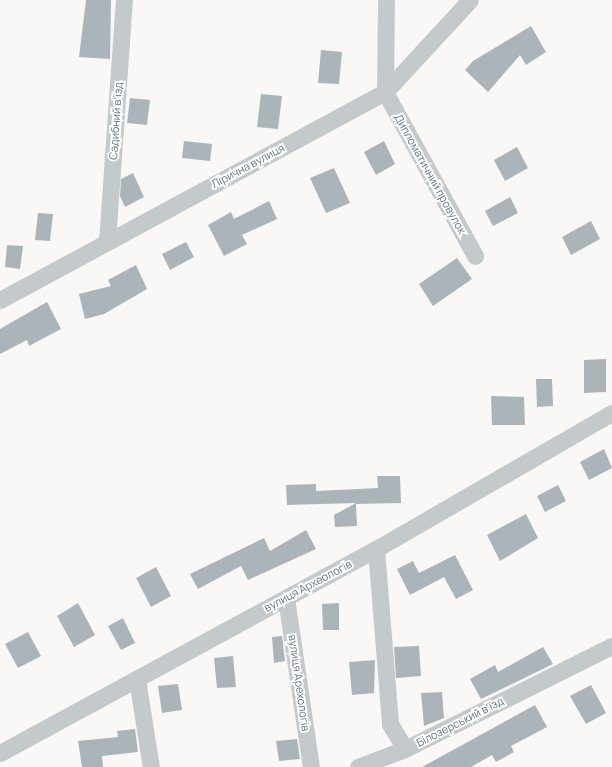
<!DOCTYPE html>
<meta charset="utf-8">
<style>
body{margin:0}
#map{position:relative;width:612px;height:767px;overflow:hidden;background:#f9f8f6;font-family:Manrope,sans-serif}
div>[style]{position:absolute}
.building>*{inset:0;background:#abb5b9}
.minor>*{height:17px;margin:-8.5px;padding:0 8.5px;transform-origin:8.5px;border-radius:8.5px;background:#c4c9cc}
span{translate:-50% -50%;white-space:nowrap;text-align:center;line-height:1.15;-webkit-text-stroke:4px #fff;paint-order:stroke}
.street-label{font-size:11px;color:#637882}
</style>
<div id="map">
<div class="building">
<div style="clip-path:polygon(86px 0,111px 0,110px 59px,79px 57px)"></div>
<div style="clip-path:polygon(531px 26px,546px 52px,526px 65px,520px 55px,488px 92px,465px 70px,473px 61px)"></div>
<div style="clip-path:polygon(321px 50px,342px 52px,339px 84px,318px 83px)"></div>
<div style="clip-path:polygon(261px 94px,282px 96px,278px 129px,257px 127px)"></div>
<div style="clip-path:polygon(130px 98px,150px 100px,147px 125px,127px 123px)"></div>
<div style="clip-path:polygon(184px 141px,212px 144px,210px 161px,182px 158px)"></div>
<div style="clip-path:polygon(384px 141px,395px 164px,376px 175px,364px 152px)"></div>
<div style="clip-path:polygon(517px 147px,528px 168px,505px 181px,494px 160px)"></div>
<div style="clip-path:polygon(334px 168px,350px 203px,326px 213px,310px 178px)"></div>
<div style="clip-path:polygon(133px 173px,144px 197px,125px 207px,120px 196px,121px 179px)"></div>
<div style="clip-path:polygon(510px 197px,518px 213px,493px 226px,485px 211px)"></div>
<div style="clip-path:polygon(269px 201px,277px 219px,242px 235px,247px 244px,224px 256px,208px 225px,231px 212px,234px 219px)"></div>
<div style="clip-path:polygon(38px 213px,53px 214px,50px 241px,35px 240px)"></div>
<div style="clip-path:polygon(591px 221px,600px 239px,571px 255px,562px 237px)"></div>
<div style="clip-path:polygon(186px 242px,194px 257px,170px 270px,162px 254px)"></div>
<div style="clip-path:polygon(7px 245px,23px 246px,20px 269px,5px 267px)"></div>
<div style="clip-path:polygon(457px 258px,472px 279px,433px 306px,419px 284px)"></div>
<div style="clip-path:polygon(136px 265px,147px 289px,104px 314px,85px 319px,79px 294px,111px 286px,108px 280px)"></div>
<div style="clip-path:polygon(47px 302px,61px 329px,29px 346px,27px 340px,0 354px,0 329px)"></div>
<div style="clip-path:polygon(606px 359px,606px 392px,584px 393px,584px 360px)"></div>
<div style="clip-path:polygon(536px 379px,552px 379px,553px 406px,537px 407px)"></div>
<div style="clip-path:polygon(491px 396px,524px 397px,525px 425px,492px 425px)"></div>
<div style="clip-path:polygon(604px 449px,612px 468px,589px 480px,580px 462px)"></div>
<div style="clip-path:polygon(377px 476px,400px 476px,401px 503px,356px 504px,357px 526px,335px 527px,334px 515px,356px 503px,287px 505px,286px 485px,316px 484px,316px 491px,378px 488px)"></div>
<div style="clip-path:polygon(558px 485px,566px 501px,545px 512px,537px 496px)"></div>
<div style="clip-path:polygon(526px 514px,538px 538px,500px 561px,487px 535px)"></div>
<div style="clip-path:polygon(306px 530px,316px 549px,248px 580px,241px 566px,198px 589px,190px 574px,264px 538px,270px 551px)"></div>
<div style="clip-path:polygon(455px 555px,473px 590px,456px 599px,444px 577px,410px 595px,397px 569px,413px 561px,419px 573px)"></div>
<div style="clip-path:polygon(156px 567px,171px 596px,151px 607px,136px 578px)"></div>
<div style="clip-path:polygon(78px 603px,95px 635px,74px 647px,57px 616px)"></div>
<div style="clip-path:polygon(339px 603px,339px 630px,323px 630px,322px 604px)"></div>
<div style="clip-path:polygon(123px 618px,135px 643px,121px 650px,108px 626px)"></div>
<div style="clip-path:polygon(28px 632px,41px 656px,18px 668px,5px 644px)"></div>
<div style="clip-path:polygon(282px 636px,285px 661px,274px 663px,272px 637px)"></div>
<div style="clip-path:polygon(419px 646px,421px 676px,396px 678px,394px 647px)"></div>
<div style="clip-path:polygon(543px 647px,553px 664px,481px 699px,470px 679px,495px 665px,498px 672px)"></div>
<div style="clip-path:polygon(233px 656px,236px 687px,217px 688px,214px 658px)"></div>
<div style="clip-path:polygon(375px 660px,374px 693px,352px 695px,349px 662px)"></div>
<div style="clip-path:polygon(178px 684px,182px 710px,162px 713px,158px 686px)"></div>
<div style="clip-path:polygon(591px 685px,606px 713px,586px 724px,570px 696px)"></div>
<div style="clip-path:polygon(442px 692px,444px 718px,424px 726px,421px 693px)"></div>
<div style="clip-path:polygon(535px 705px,547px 727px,511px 746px,514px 752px,496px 762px,492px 755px,471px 767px,422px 767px)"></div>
<div style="clip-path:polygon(135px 729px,138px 752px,102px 756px,103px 767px,82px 767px,78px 741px,118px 737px,117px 731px)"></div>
<div style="clip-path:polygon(297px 739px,300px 759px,279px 761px,276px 741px)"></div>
</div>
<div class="minor">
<div style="left:386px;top:0;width:92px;rotate:90.6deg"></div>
<div style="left:385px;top:92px;width:187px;rotate:61.2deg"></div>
<div style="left:107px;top:242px;width:243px;rotate:-86deg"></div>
<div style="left:0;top:300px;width:438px;rotate:-28.4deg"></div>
<div style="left:385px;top:92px;width:125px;rotate:-47.3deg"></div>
<div style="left:376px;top:549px;width:176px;rotate:85.4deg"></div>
<div style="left:390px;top:724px;width:29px;rotate:59deg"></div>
<div style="left:405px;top:749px;width:231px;rotate:-26.5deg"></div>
<div style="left:286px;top:598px;width:171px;rotate:81.6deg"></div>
<div style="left:137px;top:679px;width:89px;rotate:81deg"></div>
<div style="left:0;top:753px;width:428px;rotate:-28.5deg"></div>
<div style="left:376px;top:549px;width:272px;rotate:-30deg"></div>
<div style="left:358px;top:767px;width:50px;rotate:-21deg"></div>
</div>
<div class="street-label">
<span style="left:116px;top:121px;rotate:-86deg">Садибний в’їзд</span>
<span style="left:248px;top:166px;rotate:-28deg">Лірична вулиця</span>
<span style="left:430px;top:174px;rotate:61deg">Дипломатичний провулок</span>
<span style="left:308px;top:586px;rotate:-28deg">вулиця Археологів</span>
<span style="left:299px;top:683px;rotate:82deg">вулиця Арехологів</span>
<span style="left:460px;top:722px;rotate:-27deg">Білозерський в'їзд</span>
</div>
</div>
